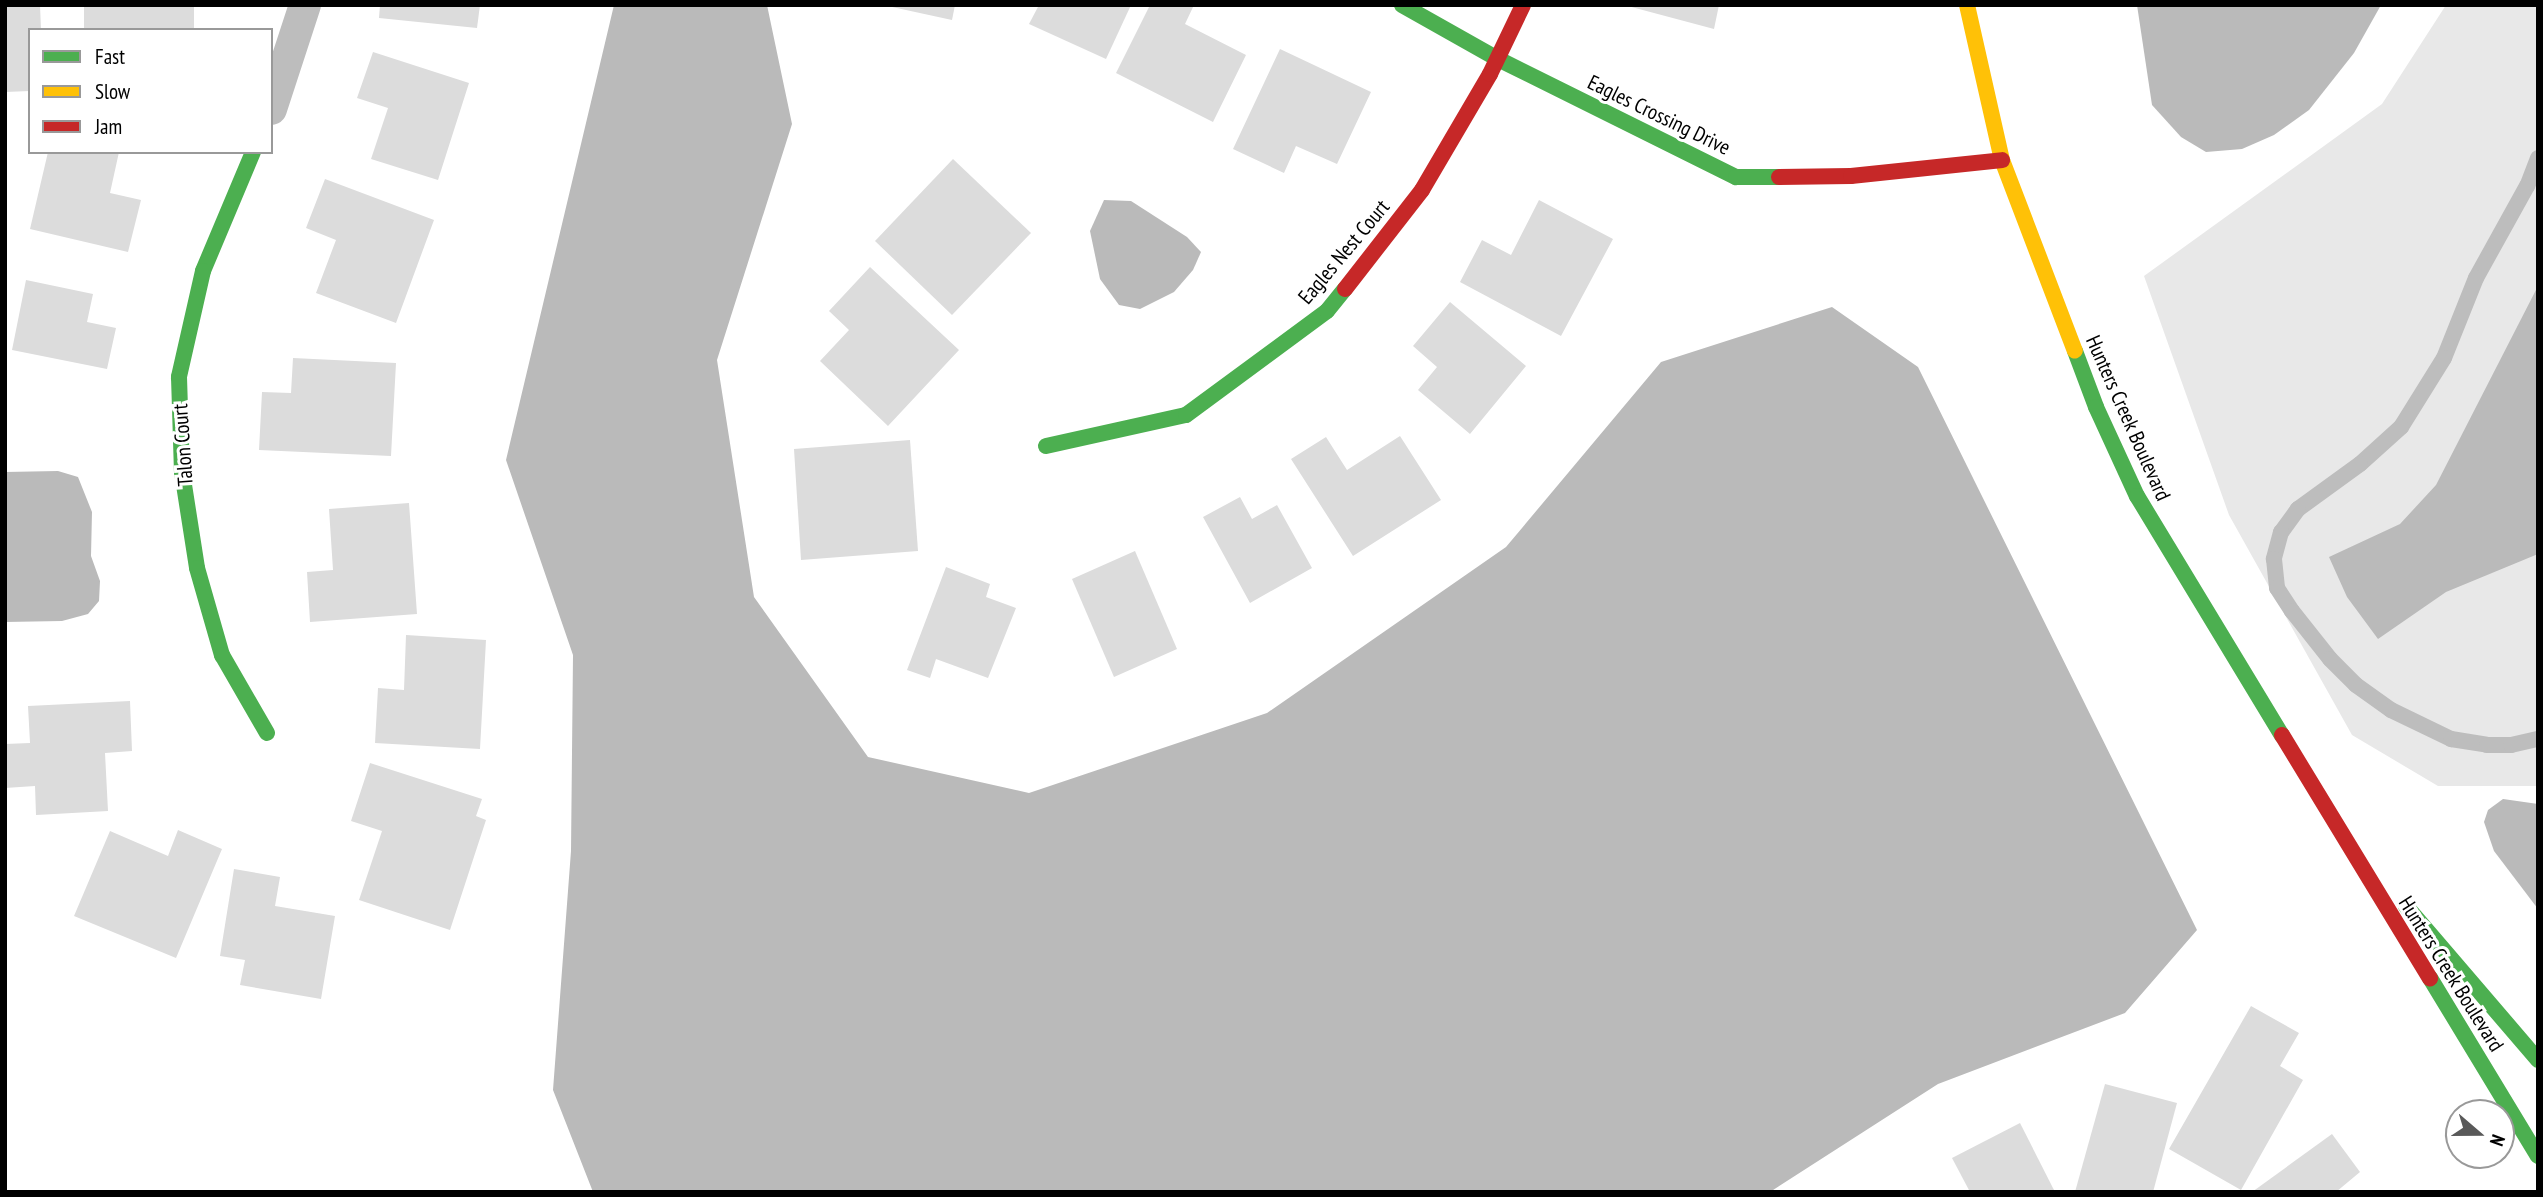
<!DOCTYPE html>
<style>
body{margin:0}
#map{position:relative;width:2543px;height:1197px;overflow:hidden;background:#fff;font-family:"PT Sans Narrow",sans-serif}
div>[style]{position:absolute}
.green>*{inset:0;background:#e8e8e8}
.water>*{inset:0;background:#bababa}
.building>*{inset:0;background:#dcdcdc}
.lane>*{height:16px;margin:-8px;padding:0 8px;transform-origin:8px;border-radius:8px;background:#bdbdbd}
.street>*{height:32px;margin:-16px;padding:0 16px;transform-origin:16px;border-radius:16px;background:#bdbdbd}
.fast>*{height:16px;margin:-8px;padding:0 8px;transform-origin:8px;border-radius:8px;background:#4caf50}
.slow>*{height:16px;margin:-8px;padding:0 8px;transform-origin:8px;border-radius:8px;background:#ffc107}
.jam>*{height:16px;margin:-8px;padding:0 8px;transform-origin:8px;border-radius:8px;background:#c62828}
span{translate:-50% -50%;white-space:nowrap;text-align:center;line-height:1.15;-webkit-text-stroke:6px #fff;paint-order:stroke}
.street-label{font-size:21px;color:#000}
.frame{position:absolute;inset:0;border:7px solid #000;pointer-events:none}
.legend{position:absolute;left:28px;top:28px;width:245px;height:126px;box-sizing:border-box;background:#fff;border:2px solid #999;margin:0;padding:9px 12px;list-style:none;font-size:21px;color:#000}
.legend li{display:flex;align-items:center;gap:14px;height:35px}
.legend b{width:35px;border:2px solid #999}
.north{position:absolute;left:2445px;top:1099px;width:70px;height:70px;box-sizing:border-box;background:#fff;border:2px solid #999;border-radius:50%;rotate:110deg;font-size:19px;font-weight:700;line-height:28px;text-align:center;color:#000}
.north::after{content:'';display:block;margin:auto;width:24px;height:32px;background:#595959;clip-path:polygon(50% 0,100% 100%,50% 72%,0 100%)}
</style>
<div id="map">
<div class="green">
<div style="clip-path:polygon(2446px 5px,2538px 5px,2538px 786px,2438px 786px,2352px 735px,2229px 515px,2144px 276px,2382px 104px)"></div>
</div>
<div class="water">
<div style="clip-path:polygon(614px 5px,767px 5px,792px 124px,717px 360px,754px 597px,868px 757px,1029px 793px,1267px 713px,1506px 547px,1661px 362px,1832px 307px,1918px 367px,2197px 930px,2125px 1013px,1938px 1084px,1770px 1192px,593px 1192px,553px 1090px,571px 851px,573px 655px,506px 460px)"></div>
<div style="clip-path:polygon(2137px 5px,2381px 5px,2354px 53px,2309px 110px,2274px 135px,2242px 149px,2206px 152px,2181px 137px,2152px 105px)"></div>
<div style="clip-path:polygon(1104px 200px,1131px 201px,1187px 237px,1201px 252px,1193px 270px,1174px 292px,1140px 309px,1119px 305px,1100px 279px,1090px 231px)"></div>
<div style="clip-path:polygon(2538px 286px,2538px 554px,2446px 592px,2378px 639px,2347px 597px,2329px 557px,2400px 524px,2436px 485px)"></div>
<div style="clip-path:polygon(58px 471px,78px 477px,92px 512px,91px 556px,100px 581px,99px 601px,88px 614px,62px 621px,5px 622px,5px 472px)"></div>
<div style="clip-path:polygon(2503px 799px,2538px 804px,2538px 909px,2494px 851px,2484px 822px,2488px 810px)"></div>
</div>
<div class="building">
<div style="clip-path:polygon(5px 5px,40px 5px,41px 30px,30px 30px,30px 91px,5px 92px)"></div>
<div style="clip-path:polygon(84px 5px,194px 5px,194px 30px,84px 30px)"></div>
<div style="clip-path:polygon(380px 5px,480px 5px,477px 28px,379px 18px)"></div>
<div style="clip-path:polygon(883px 5px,955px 5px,952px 20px)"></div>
<div style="clip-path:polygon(1039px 5px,1131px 5px,1106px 59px,1029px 24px)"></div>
<div style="clip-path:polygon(1150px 5px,1194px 5px,1185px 24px,1246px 55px,1213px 122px,1116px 73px)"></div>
<div style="clip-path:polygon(1624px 5px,1719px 5px,1714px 29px)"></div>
<div style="clip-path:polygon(1280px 49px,1371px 92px,1337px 164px,1296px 146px,1284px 173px,1233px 149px)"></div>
<div style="clip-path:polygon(373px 52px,469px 83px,438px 180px,371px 159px,388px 108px,357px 98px)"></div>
<div style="clip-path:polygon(48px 152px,119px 152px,110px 193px,141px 200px,128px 252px,30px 229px)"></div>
<div style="clip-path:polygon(953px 159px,1031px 233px,952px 315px,875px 241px)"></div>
<div style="clip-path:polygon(325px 179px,434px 220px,396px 323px,316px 293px,336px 240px,306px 228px)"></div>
<div style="clip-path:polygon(1539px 200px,1613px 239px,1561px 336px,1460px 282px,1482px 240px,1511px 255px)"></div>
<div style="clip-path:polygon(870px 267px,959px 350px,888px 426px,820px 361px,849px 330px,829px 311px)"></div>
<div style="clip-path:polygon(26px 280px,93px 294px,87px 322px,116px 328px,107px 369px,12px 350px)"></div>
<div style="clip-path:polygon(1450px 302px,1526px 366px,1470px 434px,1418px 390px,1437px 367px,1413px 346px)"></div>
<div style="clip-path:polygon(293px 358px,396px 363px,391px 456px,259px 450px,262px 392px,291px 393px)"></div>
<div style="clip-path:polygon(1400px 436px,1441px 500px,1353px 556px,1291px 459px,1326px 437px,1347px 470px)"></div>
<div style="clip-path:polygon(910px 440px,918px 551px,801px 560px,794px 449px)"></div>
<div style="clip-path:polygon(1240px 497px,1252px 519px,1277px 505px,1312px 568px,1250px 603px,1203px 517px)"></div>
<div style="clip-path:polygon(409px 503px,417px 614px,310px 622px,307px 572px,333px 570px,329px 509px)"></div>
<div style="clip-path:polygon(1135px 551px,1177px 649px,1114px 677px,1072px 579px)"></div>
<div style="clip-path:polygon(946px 567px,990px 584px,986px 597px,1016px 608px,988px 678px,936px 659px,930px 678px,907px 670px)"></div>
<div style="clip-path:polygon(406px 635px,486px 640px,480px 749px,375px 743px,378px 688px,404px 690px)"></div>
<div style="clip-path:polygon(130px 701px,132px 751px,105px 753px,108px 811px,36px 815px,35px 786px,5px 788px,5px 744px,30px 743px,28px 706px)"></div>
<div style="clip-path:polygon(370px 763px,482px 799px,476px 816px,486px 820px,450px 930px,359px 900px,382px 831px,351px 821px)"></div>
<div style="clip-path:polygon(178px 830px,222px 849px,176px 958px,74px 916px,110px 831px,168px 856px)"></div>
<div style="clip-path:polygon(234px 869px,280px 877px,275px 906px,335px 916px,321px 999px,240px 985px,245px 960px,220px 956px)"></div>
<div style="clip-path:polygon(2251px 1006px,2299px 1033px,2280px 1066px,2303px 1080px,2241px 1190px,2169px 1149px)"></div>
<div style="clip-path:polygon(2105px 1084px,2177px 1103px,2153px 1192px,2075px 1192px)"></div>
<div style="clip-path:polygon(2020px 1123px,2055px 1192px,1970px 1192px,1952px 1158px)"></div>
<div style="clip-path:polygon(2332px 1134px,2360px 1172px,2336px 1192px,2252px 1192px)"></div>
</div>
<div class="lane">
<div style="left:2538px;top:158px;width:30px;rotate:111deg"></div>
<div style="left:2527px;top:186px;width:105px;rotate:119deg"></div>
<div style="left:2476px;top:278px;width:86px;rotate:111.8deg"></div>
<div style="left:2444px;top:358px;width:81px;rotate:121.9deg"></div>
<div style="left:2401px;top:427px;width:55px;rotate:137.9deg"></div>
<div style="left:2360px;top:464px;width:77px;rotate:144deg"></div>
<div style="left:2298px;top:509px;width:29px;rotate:126deg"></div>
<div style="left:2281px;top:532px;width:28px;rotate:105deg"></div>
<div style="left:2274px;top:559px;width:29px;rotate:84deg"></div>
<div style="left:2277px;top:588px;width:27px;rotate:57deg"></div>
<div style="left:2292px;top:611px;width:61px;rotate:51.6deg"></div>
<div style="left:2330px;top:659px;width:37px;rotate:45deg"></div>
<div style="left:2356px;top:685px;width:43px;rotate:35.5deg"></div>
<div style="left:2391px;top:710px;width:67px;rotate:25.8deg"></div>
<div style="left:2451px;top:739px;width:36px;rotate:9deg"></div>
<div style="left:2487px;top:745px;width:24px"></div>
<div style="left:2511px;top:745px;width:28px;rotate:-13deg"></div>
</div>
<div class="street">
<div style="left:271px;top:109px;width:109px;rotate:-71.9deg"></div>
</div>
<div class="fast">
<div style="left:1402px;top:5px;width:110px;rotate:29.4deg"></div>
<div style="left:1498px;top:59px;width:266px;rotate:26.4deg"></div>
<div style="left:1736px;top:177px;width:43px"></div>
<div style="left:253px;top:152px;width:129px;rotate:112.8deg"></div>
<div style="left:203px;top:271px;width:109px;rotate:102.8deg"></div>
<div style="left:179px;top:377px;width:95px;rotate:88.2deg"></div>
<div style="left:182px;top:472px;width:97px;rotate:81.1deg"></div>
<div style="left:197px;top:568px;width:91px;rotate:74deg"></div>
<div style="left:222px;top:655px;width:90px;rotate:60deg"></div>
<div style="left:2075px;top:351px;width:60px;rotate:69.4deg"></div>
<div style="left:2096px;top:407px;width:98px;rotate:65.3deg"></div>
<div style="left:2137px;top:496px;width:280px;rotate:58.8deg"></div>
<div style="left:1046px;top:446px;width:143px;rotate:-12.5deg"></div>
<div style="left:1186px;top:415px;width:175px;rotate:-36.4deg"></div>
<div style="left:1327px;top:311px;width:28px;rotate:-51deg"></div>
<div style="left:2406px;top:906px;width:203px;rotate:49.4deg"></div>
<div style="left:2430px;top:978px;width:208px;rotate:58.8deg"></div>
</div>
<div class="slow">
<div style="left:1967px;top:5px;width:159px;rotate:77.3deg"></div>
<div style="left:2002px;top:160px;width:204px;rotate:69.1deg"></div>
</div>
<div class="jam">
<div style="left:1779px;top:177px;width:72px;rotate:-0.8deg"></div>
<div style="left:1851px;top:176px;width:152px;rotate:-6deg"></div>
<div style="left:1345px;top:289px;width:125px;rotate:-52.1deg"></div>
<div style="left:1422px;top:190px;width:134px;rotate:-59.6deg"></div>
<div style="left:1490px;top:74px;width:76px;rotate:-64.4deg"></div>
<div style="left:2282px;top:735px;width:285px;rotate:58.7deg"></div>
</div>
<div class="street-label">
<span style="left:1659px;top:115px;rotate:26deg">Eagles Crossing Drive</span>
<span style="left:1344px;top:252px;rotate:-50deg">Eagles Nest Court</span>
<span style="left:2128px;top:418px;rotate:66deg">Hunters Creek Boulevard</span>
<span style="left:183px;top:445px;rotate:-94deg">Talon Court</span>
<span style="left:2451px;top:974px;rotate:58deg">Hunters Creek Boulevard</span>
</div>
<div class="frame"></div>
<ul class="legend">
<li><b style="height:9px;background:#4caf50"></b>Fast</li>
<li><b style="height:9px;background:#ffc107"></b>Slow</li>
<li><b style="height:9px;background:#c62828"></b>Jam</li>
</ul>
<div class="north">N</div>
</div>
